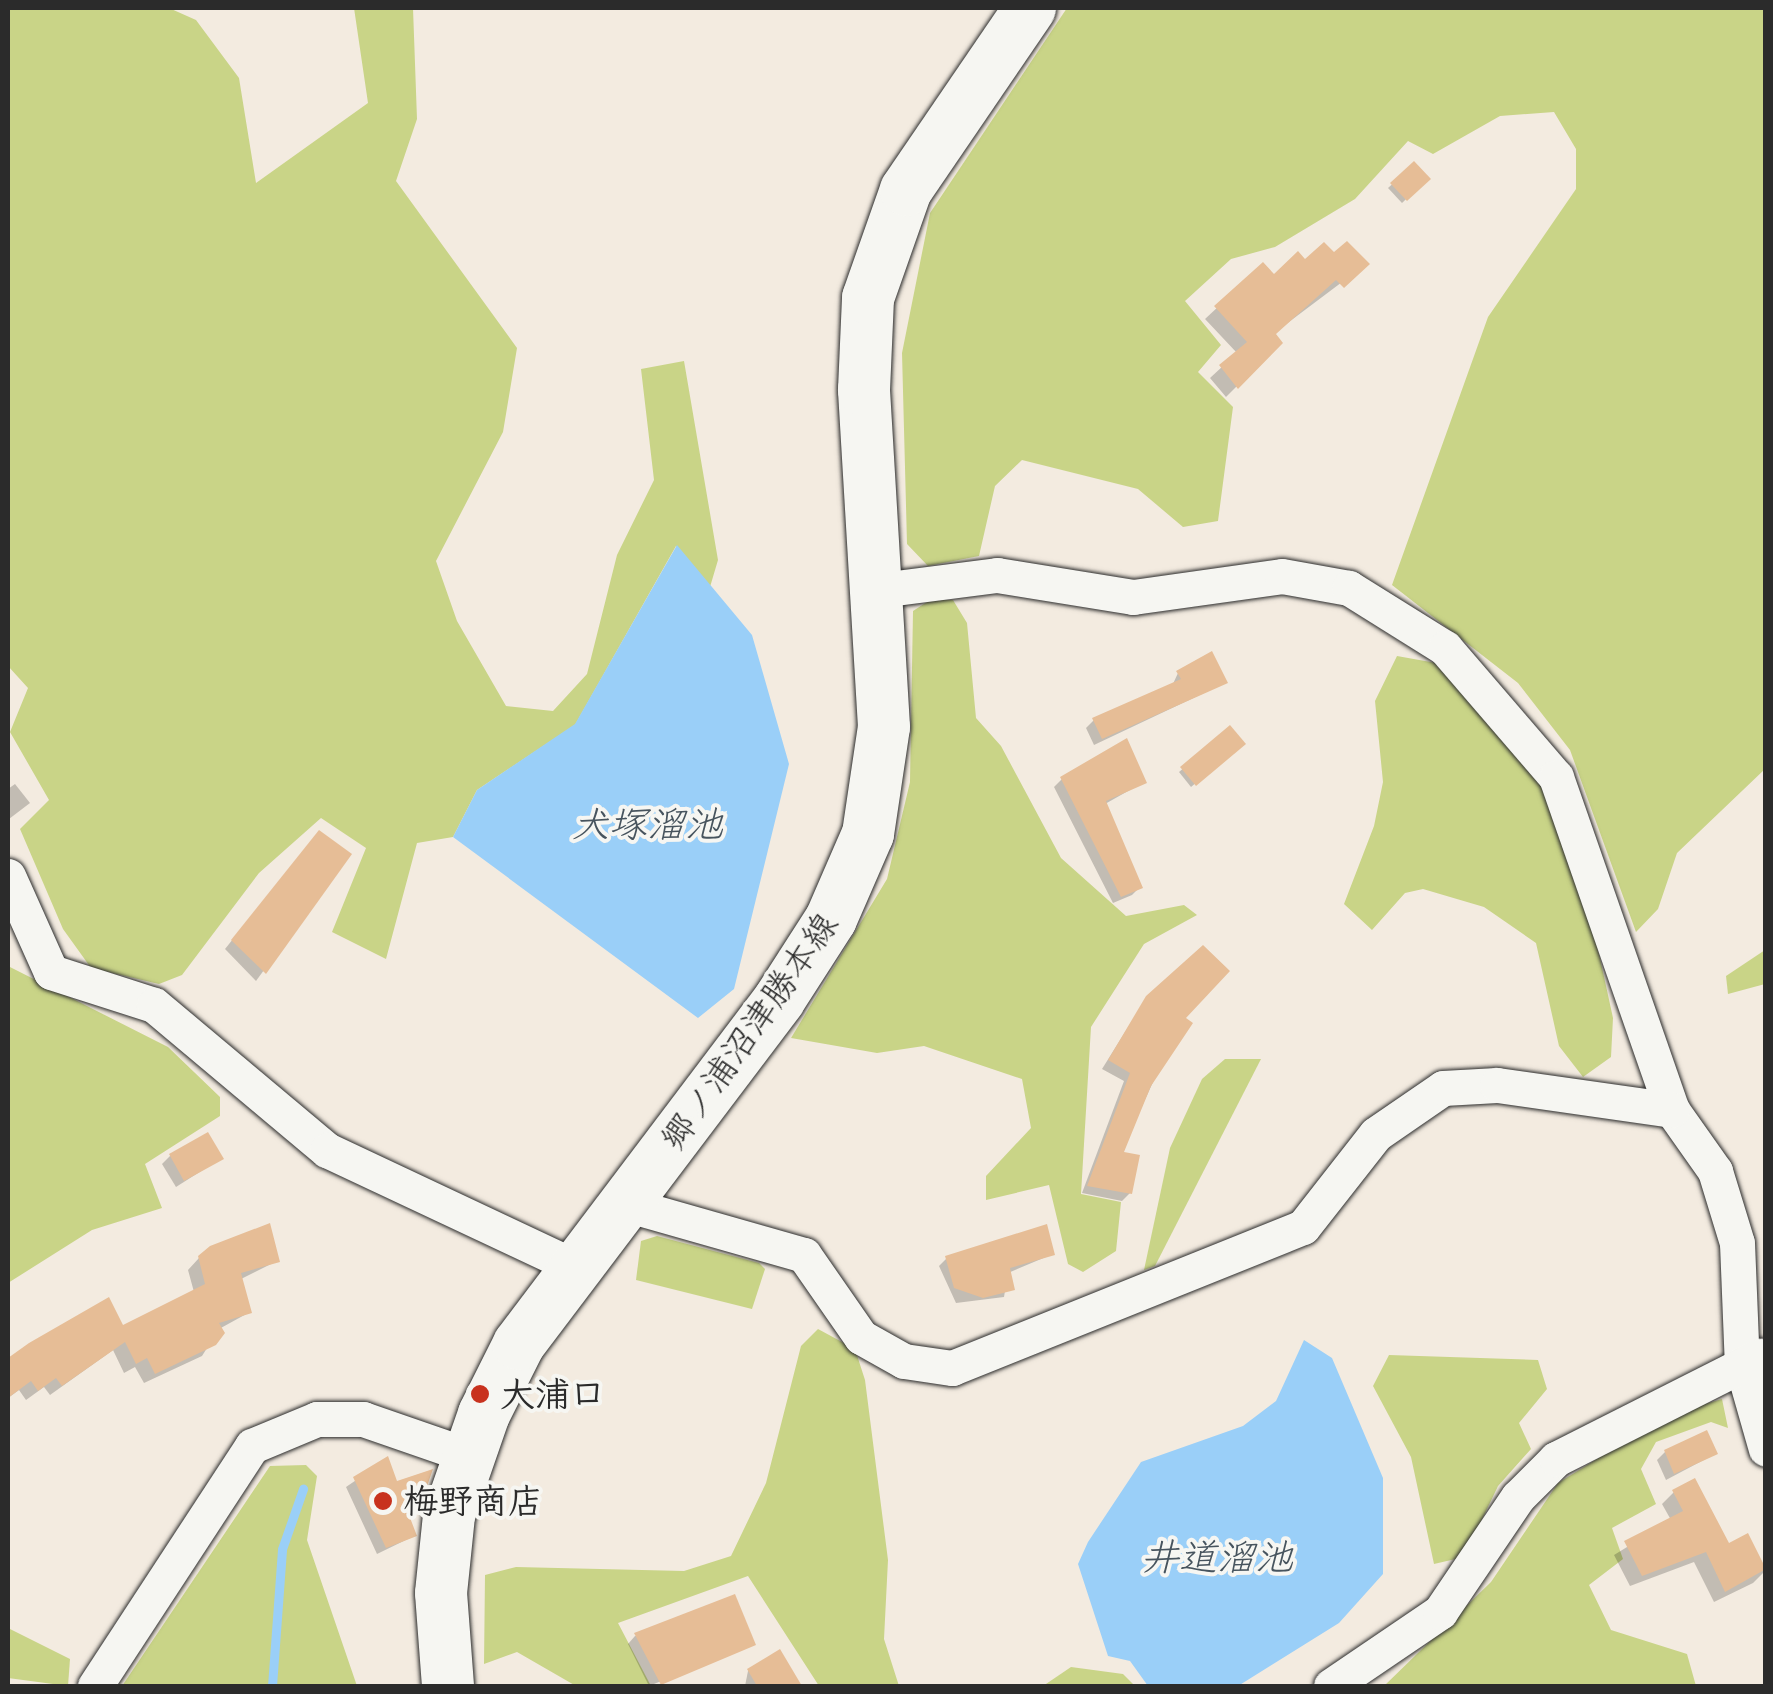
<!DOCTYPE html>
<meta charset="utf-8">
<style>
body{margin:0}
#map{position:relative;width:1773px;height:1694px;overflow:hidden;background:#f3ebe0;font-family:Sriracha,"Klee One",sans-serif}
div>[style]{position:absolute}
.green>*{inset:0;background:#c9d487}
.water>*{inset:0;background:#9acff8}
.shadow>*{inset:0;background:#0003}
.stream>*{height:9px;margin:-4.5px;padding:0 4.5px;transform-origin:4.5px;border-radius:4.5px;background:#9acff8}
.building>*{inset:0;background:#e6bd96}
.roads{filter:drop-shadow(0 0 2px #2b2b2b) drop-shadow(0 0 2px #2b2b2b)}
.minor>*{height:35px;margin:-17.5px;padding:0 17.5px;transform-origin:17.5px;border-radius:17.5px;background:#f6f6f2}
.primary>*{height:52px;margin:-26px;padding:0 26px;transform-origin:26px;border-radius:26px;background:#f6f6f2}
.dots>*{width:28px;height:28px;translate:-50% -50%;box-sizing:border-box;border:5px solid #f6f6f2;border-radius:50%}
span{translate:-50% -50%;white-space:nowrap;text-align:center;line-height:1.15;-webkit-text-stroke:8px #f6f6f2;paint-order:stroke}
.street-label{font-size:35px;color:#2b2b2b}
.poi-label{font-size:35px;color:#2b2b2b;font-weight:700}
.left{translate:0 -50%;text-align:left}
.water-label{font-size:38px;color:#47545e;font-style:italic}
.frame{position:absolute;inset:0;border:10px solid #2b2b2b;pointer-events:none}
</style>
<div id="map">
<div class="green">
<div style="clip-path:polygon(8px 8px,169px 8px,196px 20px,239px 78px,256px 183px,368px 103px,354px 8px,413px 8px,417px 119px,396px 181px,517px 348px,503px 432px,436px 561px,457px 621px,506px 706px,553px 711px,587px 674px,617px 555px,654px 480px,641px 369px,684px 361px,718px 560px,710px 587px,676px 546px,575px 725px,477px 790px,453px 837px,417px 843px,386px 959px,332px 932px,366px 848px,321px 818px,259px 873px,182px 975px,159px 984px,91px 968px,63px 929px,20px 829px,49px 800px,10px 732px,28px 688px,8px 666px)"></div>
<div style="clip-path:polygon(1067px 8px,1765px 8px,1765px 769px,1677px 853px,1658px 909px,1636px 932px,1570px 750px,1518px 683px,1392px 585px,1488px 317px,1576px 189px,1576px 149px,1554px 112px,1500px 116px,1433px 154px,1408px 141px,1355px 199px,1275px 247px,1231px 259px,1185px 301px,1221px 345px,1198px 372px,1233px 407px,1218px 521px,1183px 527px,1138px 489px,1022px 460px,995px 486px,979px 556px,928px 566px,907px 544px,902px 353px,930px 213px)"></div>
<div style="clip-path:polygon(930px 600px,953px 600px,967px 623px,976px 718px,1001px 746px,1061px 858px,1126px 916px,1184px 905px,1197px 915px,1144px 944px,1091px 1027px,1081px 1194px,1121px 1202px,1116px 1251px,1083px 1272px,1068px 1264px,1049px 1185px,986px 1200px,986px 1176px,1031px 1128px,1022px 1079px,924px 1046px,877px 1053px,791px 1038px,887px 879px,910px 782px,913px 611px)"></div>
<div style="clip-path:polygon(1397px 656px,1436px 663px,1508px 733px,1572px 830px,1613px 1018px,1611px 1057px,1583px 1077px,1559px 1046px,1536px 943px,1484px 907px,1423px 889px,1405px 893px,1372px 930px,1344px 904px,1374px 826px,1383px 782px,1375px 701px)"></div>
<div style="clip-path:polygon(1765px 950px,1765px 984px,1728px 994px,1726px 976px)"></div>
<div style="clip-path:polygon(8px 966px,168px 1047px,220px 1097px,220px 1116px,145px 1164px,162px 1208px,92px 1230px,8px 1283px)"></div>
<div style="clip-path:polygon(1225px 1059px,1261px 1059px,1155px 1266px,1144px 1270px,1170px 1148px,1202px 1079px)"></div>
<div style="clip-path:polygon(657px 1236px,759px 1263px,765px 1269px,752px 1309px,636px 1280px,641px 1241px)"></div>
<div style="clip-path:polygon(818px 1329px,855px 1349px,865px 1380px,888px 1560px,884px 1639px,899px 1686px,819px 1686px,748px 1576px,618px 1623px,651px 1686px,576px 1686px,517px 1652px,484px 1664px,485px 1575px,516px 1567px,684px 1571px,731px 1556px,766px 1483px,801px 1346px)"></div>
<div style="clip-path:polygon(1389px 1355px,1538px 1360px,1547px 1389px,1519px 1423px,1531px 1449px,1498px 1486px,1464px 1557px,1434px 1564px,1411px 1457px,1373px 1386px)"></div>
<div style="clip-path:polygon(1722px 1399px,1728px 1428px,1711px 1422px,1656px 1442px,1641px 1469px,1656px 1504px,1612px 1528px,1623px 1559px,1589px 1585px,1611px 1630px,1687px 1654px,1696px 1686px,1384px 1686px,1491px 1582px,1558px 1483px,1670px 1414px)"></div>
<div style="clip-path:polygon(306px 1465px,317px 1476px,307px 1540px,357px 1686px,122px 1686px,270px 1466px)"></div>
<div style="clip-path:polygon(8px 1628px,70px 1659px,68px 1686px,8px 1678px)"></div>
<div style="clip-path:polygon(1071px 1667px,1123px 1674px,1135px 1686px,1043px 1686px)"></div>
</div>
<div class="water">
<div style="clip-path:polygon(677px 545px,752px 635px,789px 764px,734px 989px,698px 1018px,453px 837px,477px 790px,575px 724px)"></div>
<div style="clip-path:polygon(1304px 1340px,1332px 1358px,1383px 1478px,1383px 1574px,1339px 1623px,1238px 1686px,1148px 1686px,1130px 1661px,1108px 1656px,1078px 1564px,1088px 1542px,1141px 1462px,1243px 1426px,1276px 1401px)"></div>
</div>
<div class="shadow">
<div style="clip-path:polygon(1414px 165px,1427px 179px,1402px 203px,1388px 188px)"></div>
<div style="clip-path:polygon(1334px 256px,1366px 264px,1273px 334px,1280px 343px,1226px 397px,1210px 378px,1237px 353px,1205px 319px,1263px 265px,1273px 277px)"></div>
<div style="clip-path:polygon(1178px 673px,1225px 683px,1094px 745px,1086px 728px,1094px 720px,1172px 686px)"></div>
<div style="clip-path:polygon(1230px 729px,1242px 744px,1191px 787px,1179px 772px)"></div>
<div style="clip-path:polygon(1062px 779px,1144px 782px,1105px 804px,1140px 887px,1132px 895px,1113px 903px,1054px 787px)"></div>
<div style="clip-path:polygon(15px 784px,30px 803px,9px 819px,8px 789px)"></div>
<div style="clip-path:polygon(312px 841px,348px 855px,256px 981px,225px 949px)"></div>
<div style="clip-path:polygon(1147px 997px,1182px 1019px,1120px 1154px,1130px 1193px,1122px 1201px,1082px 1193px,1124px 1081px,1102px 1069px)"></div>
<div style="clip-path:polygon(170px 1156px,220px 1159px,176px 1187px,162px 1164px)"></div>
<div style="clip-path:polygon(1053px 1254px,1008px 1273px,1004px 1297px,956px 1303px,939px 1266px,947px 1258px)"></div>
<div style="clip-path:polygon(199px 1258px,277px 1261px,241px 1279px,250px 1312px,219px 1329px,202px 1356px,144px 1383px,135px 1367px,124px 1373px,113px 1350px,50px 1395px,44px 1387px,26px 1400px,19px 1390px,8px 1398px,8px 1364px,108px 1301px,122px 1329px,194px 1292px,188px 1270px)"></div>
<div style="clip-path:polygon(1665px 1452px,1715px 1454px,1666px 1480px,1657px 1460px)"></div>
<div style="clip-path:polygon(387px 1459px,396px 1484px,422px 1494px,403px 1506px,414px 1536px,377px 1554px,346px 1487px)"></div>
<div style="clip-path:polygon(1674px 1492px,1728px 1546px,1747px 1537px,1764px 1572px,1753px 1583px,1714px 1602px,1694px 1562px,1630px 1586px,1614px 1555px,1671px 1520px,1662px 1504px)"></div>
<div style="clip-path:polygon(635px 1636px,753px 1644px,649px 1686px,628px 1644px)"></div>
<div style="clip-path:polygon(779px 1652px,799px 1686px,745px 1686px,748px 1671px)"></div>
</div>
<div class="stream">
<div style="left:272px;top:1686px;width:137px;rotate:-85.8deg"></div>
<div style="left:282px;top:1549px;width:64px;rotate:-70.7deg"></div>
</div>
<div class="building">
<div style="clip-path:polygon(1414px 161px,1431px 179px,1407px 201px,1390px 183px)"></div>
<div style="clip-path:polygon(1347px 241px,1370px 264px,1344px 288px,1336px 280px,1276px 334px,1283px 343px,1238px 389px,1219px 365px,1247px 342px,1214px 306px,1263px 262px,1274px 274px,1298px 251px,1305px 259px,1324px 242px,1334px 252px)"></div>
<div style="clip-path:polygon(1212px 651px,1228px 683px,1102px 739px,1092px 718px,1181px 679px,1176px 671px)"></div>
<div style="clip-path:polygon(1230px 725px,1246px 744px,1196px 786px,1180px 767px)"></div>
<div style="clip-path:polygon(1127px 738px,1147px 783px,1106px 801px,1143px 888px,1121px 897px,1060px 777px)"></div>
<div style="clip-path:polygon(319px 830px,352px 854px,266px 974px,231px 940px)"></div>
<div style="clip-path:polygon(1203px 945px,1230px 971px,1186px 1018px,1193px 1023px,1151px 1086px,1124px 1152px,1140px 1155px,1132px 1194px,1087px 1186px,1130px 1073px,1108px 1060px,1146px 996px)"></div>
<div style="clip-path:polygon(208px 1132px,224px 1159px,184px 1181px,169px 1154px)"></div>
<div style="clip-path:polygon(270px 1223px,280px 1262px,241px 1273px,252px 1313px,219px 1323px,225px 1333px,216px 1345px,155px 1374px,147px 1358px,136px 1364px,125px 1342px,62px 1386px,56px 1378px,38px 1391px,31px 1381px,8px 1398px,8px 1358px,29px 1343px,109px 1297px,123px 1325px,205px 1284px,198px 1256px,210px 1246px)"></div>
<div style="clip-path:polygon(1047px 1224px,1055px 1255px,1010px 1268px,1015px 1290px,983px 1298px,954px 1288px,945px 1256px)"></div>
<div style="clip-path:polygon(1707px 1430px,1718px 1454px,1674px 1474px,1664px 1450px)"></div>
<div style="clip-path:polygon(388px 1456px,397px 1481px,433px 1469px,424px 1495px,404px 1502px,417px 1536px,386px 1548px,353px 1477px)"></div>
<div style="clip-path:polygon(1695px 1478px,1729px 1543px,1748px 1533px,1766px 1569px,1725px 1592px,1706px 1552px,1642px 1576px,1624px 1541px,1683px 1511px,1672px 1490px)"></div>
<div style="clip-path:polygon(735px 1594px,756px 1645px,661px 1685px,634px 1633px)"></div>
<div style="clip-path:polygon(780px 1649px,802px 1686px,757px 1686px,747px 1669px)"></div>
</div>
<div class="roads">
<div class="minor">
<div style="left:880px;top:590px;width:118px;rotate:-7.3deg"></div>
<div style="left:997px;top:575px;width:138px;rotate:9.2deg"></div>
<div style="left:1133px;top:597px;width:150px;rotate:-8deg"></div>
<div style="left:1282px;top:576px;width:68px;rotate:10.2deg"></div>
<div style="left:1349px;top:588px;width:113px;rotate:32deg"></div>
<div style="left:1445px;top:648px;width:170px;rotate:49.3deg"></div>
<div style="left:1556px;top:777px;width:353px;rotate:70.8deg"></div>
<div style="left:1672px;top:1110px;width:75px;rotate:54.8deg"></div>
<div style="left:1715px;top:1171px;width:75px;rotate:73deg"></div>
<div style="left:1737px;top:1243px;width:122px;rotate:87.7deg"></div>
<div style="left:1742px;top:1365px;width:87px;rotate:74.1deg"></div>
<div style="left:8px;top:876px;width:105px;rotate:65.9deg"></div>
<div style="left:51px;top:972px;width:108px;rotate:17.8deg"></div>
<div style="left:154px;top:1005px;width:226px;rotate:40deg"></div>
<div style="left:327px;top:1150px;width:275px;rotate:25.2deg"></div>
<div style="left:625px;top:1204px;width:186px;rotate:15.9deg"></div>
<div style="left:804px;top:1255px;width:100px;rotate:55.2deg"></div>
<div style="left:861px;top:1337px;width:49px;rotate:29.2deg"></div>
<div style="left:904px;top:1361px;width:49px;rotate:8.3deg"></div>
<div style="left:952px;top:1368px;width:378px;rotate:-21.9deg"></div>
<div style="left:1303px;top:1227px;width:118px;rotate:-51.9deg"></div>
<div style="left:1376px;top:1134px;width:81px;rotate:-34.5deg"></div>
<div style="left:1443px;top:1088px;width:54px;rotate:-3.2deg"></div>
<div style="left:1497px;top:1085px;width:177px;rotate:8.1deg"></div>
<div style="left:95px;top:1686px;width:287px;rotate:-56.8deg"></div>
<div style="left:252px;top:1446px;width:70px;rotate:-22.6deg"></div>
<div style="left:317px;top:1419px;width:46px"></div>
<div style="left:363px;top:1419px;width:107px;rotate:19.1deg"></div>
<div style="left:1331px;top:1686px;width:132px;rotate:-34.2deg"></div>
<div style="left:1440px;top:1612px;width:139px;rotate:-55.9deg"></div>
<div style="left:1518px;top:1497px;width:54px;rotate:-45deg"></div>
<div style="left:1556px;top:1459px;width:229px;rotate:-26.8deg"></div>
</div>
<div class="primary">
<div style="left:448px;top:1686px;width:93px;rotate:-94.3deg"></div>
<div style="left:441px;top:1593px;width:78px;rotate:-84.1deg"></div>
<div style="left:449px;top:1515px;width:107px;rotate:-70.9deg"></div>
<div style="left:484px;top:1414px;width:78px;rotate:-63.4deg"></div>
<div style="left:519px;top:1344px;width:431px;rotate:-52.9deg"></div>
<div style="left:779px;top:1000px;width:96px;rotate:-57.3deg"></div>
<div style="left:831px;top:919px;width:93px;rotate:-66.5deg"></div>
<div style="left:868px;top:834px;width:108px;rotate:-81.5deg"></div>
<div style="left:884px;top:727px;width:338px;rotate:-93.4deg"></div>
<div style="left:864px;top:390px;width:92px;rotate:-87.5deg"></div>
<div style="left:868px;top:298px;width:114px;rotate:-70.6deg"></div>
<div style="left:906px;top:190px;width:220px;rotate:-55.7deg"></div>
</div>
</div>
<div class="dots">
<div style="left:480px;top:1394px;background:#c8321e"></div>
<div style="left:383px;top:1501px;background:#c8321e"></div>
</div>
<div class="street-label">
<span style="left:749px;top:1031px;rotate:-55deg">郷ノ浦沼津勝本線</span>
</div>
<div class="poi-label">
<span class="left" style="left:500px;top:1394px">大浦口</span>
<span class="left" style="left:403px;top:1501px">梅野商店</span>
</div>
<div class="water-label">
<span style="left:647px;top:825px">犬塚溜池</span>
<span style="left:1217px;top:1558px">井道溜池</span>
</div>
<div class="frame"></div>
</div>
